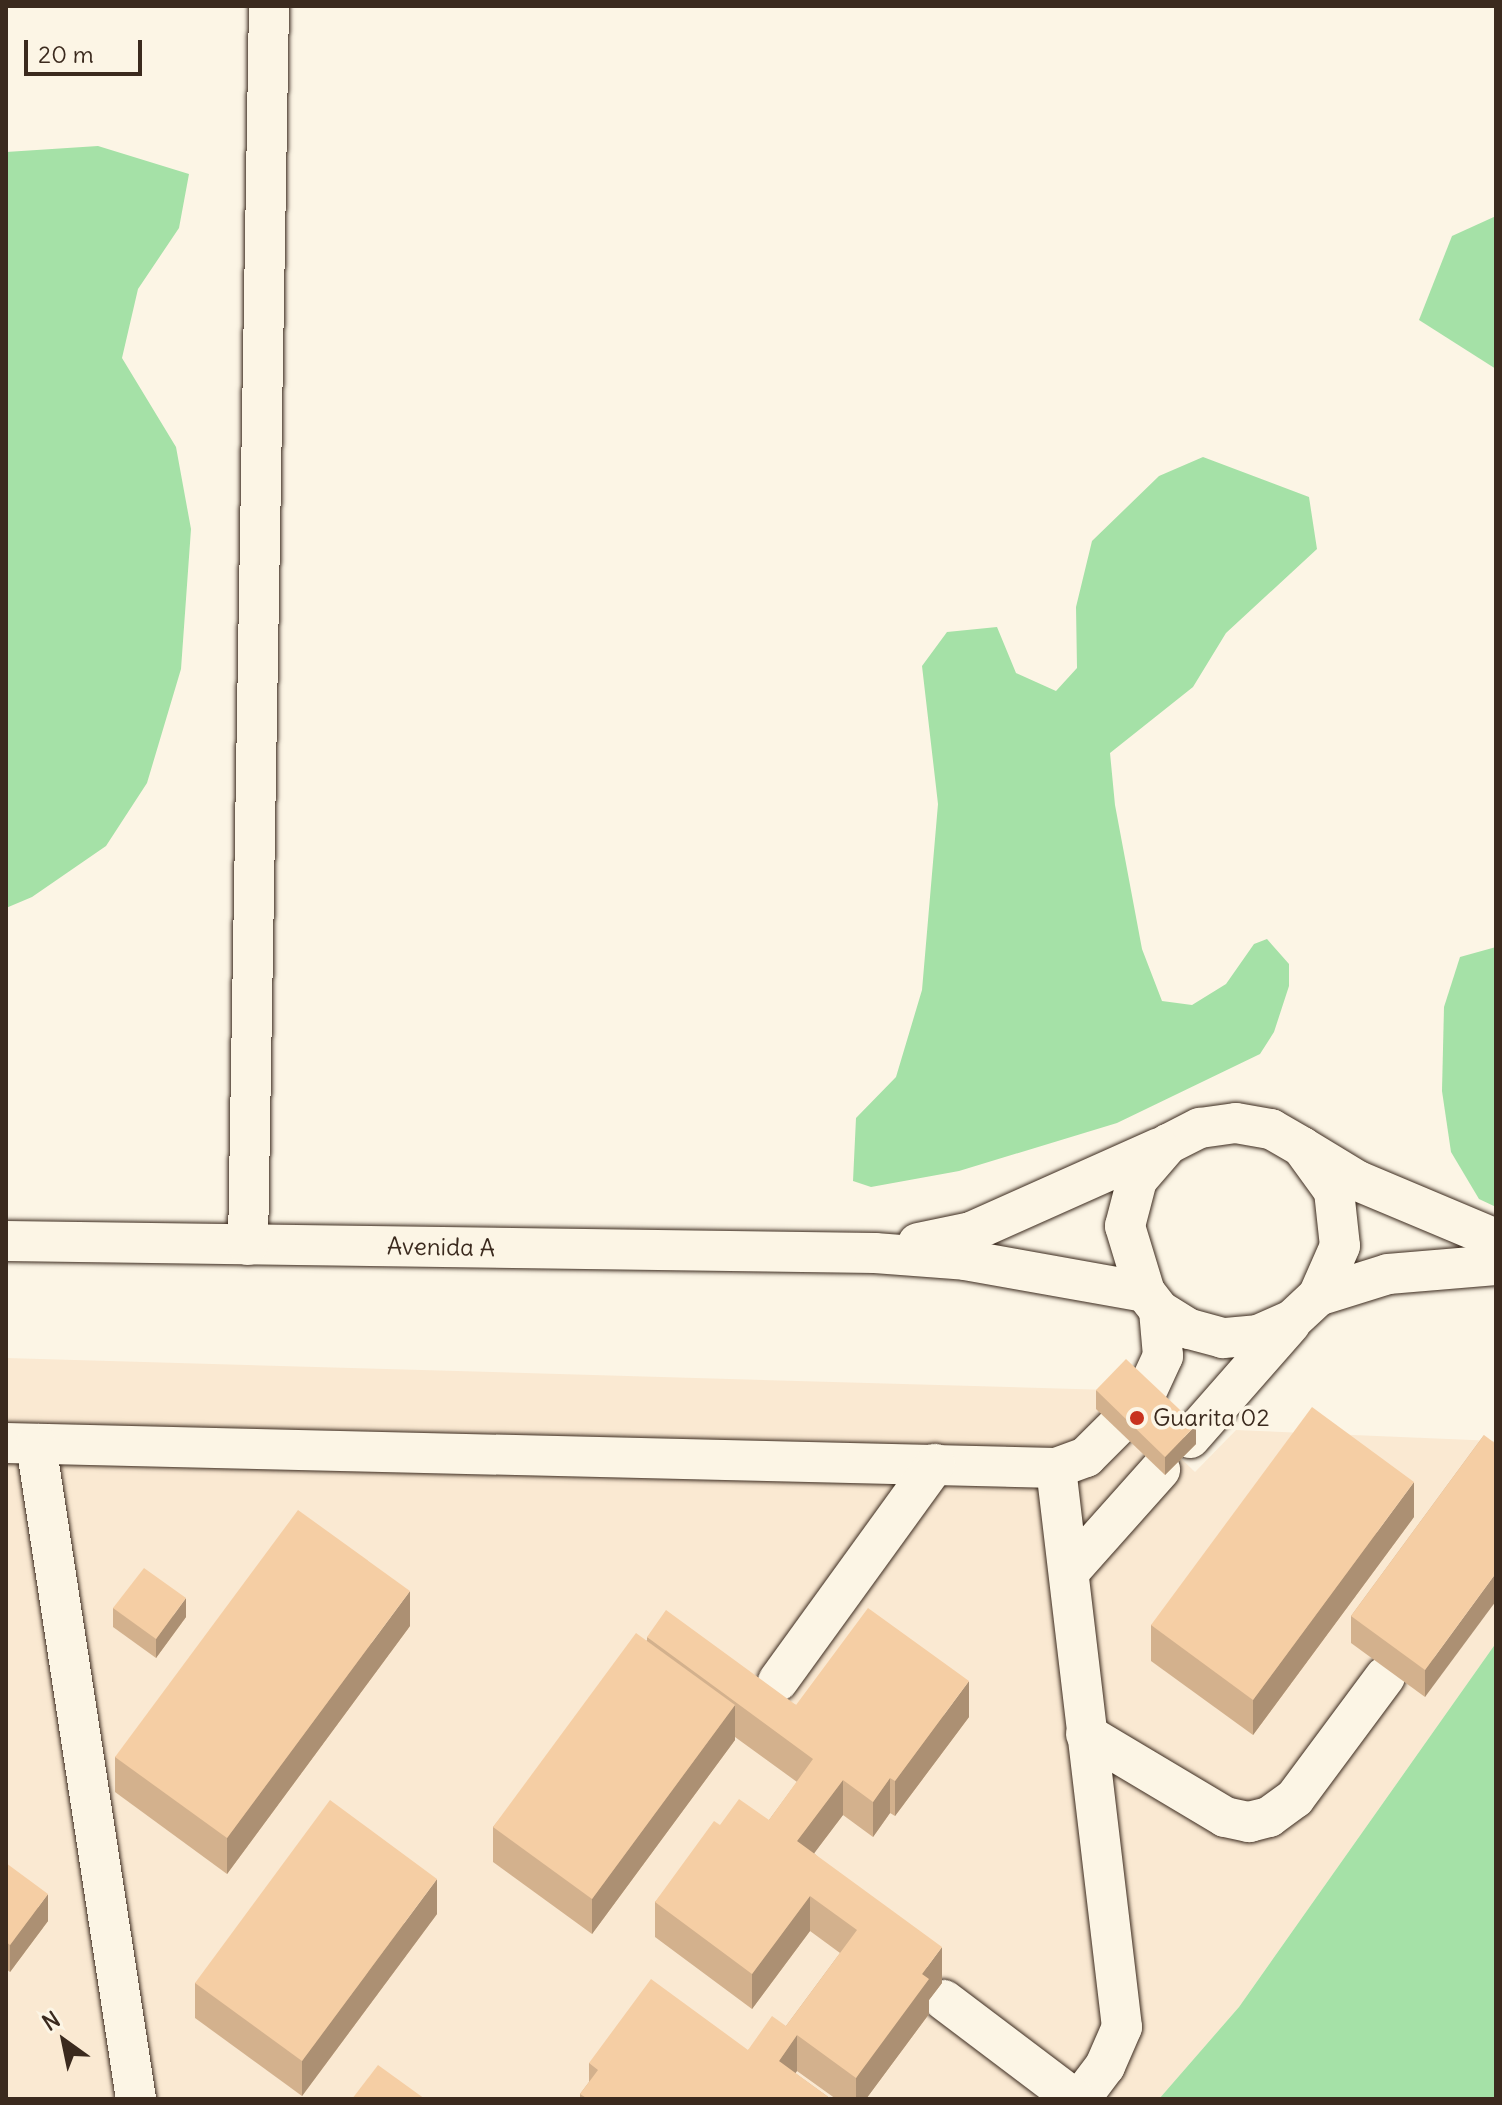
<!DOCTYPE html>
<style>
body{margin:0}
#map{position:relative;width:1502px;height:2105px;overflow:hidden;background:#fcf5e5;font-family:Delius,sans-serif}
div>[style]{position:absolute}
.built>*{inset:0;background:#fae9d2}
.green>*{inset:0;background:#a5e1a7}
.roads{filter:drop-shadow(0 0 2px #3b2a1e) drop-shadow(0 0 2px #3b2a1e)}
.minor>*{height:40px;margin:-20px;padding:0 20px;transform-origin:20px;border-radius:20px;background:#fcf5e5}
.wall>*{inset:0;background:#d3b18d}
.shaded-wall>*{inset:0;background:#ac9073}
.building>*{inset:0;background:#f5cea4}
.dots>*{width:22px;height:22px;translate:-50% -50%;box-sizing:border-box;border:4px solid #fcf5e5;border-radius:50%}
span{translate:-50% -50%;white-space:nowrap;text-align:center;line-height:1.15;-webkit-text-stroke:7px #fcf5e5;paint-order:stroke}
.street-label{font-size:24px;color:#3b2a1e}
.poi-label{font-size:24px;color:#3b2a1e}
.left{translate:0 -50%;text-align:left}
.frame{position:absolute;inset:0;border:8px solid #3b2a1e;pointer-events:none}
.north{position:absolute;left:24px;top:2001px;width:80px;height:80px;-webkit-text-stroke:6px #fcf5e5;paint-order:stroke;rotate:327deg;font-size:22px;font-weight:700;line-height:32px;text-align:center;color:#3b2a1e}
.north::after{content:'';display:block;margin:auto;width:28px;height:36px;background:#3b2a1e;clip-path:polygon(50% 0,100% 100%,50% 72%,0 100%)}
.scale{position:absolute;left:24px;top:40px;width:118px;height:36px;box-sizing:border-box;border:4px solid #3b2a1e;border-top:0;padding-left:10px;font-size:24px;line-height:28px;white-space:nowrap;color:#3b2a1e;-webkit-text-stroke:6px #fcf5e5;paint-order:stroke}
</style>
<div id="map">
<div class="built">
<div style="clip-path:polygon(6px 1358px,1110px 1390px,1195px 1472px,1236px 1430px,1496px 1441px,1496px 1643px,1239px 2007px,1159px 2099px,6px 2099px)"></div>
</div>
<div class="green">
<div style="clip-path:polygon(98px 146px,189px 174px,179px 228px,138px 289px,122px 358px,176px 447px,191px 529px,181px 669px,147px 783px,106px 846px,32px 897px,6px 908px,6px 152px)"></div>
<div style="clip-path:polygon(1496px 216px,1496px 369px,1419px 320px,1452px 236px)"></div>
<div style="clip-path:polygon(1203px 457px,1309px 497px,1317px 549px,1226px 633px,1193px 687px,1110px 753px,1115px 805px,1142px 949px,1162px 1001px,1192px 1005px,1226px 984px,1254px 944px,1267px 939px,1289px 964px,1289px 986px,1274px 1032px,1260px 1054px,1117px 1123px,959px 1171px,871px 1187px,853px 1181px,856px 1118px,896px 1077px,922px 990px,938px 804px,922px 666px,947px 632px,997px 627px,1016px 673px,1056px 691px,1077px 668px,1076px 607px,1092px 541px,1159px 476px)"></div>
<div style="clip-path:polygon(1496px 947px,1496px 1207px,1479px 1199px,1451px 1152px,1442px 1091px,1444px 1007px,1460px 957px)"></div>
<div style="clip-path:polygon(1496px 1643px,1496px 2099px,1159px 2099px,1239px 2007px)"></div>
</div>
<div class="roads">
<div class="minor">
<div style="left:1302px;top:1147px;width:54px;rotate:54deg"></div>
<div style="left:1334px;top:1191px;width:55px;rotate:83.8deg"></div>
<div style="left:1340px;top:1246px;width:55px;rotate:113.7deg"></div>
<div style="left:1318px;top:1296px;width:35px;rotate:137deg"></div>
<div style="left:1292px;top:1320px;width:36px;rotate:156deg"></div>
<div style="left:1259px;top:1335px;width:36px;rotate:175deg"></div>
<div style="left:1223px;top:1338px;width:35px;rotate:-165deg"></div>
<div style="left:1189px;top:1329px;width:36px;rotate:-148deg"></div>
<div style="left:1159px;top:1310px;width:23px;rotate:-128deg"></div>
<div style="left:1145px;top:1292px;width:69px;rotate:-106.9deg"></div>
<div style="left:1125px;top:1226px;width:48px;rotate:-75.4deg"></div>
<div style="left:1137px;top:1180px;width:48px;rotate:-49.3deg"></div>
<div style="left:1168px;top:1144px;width:36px;rotate:-27deg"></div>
<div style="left:1200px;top:1128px;width:36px;rotate:-8deg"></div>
<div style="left:1236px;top:1123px;width:36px;rotate:10deg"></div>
<div style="left:1271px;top:1129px;width:36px;rotate:30deg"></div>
<div style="left:1302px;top:1147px;width:66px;rotate:31.3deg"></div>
<div style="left:1358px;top:1181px;width:150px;rotate:22.8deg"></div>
<div style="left:6px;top:1241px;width:869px;rotate:0.79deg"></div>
<div style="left:875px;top:1253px;width:90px;rotate:4.4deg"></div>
<div style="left:965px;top:1260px;width:183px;rotate:10.1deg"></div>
<div style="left:918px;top:1243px;width:54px;rotate:-11.7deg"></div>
<div style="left:971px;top:1232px;width:206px;rotate:-24.1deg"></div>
<div style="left:248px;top:1245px;width:1239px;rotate:-89.03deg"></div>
<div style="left:1318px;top:1296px;width:73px;rotate:-17.4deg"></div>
<div style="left:1388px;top:1274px;width:108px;rotate:-4.8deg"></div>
<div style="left:1145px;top:1395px;width:43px;rotate:-65.2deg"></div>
<div style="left:1163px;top:1356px;width:46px;rotate:-95deg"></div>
<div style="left:1190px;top:1438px;width:152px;rotate:-48.7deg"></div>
<div style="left:6px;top:1443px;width:1050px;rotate:1.36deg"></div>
<div style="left:1056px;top:1468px;width:32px;rotate:-20deg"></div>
<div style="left:1086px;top:1457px;width:42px;rotate:-45deg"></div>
<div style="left:36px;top:1444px;width:663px;rotate:81.32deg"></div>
<div style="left:1056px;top:1468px;width:563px;rotate:83.27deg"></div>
<div style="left:1122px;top:2027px;width:43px;rotate:113.6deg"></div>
<div style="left:1105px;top:2066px;width:41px;rotate:127.1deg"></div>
<div style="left:1069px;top:1572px;width:137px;rotate:-48.3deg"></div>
<div style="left:778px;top:1681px;width:268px;rotate:-54.1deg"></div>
<div style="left:1086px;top:1734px;width:162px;rotate:30.8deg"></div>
<div style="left:1225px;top:1817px;width:25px;rotate:12deg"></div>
<div style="left:1249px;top:1822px;width:21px;rotate:-14deg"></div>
<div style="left:1269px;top:1817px;width:32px;rotate:-36deg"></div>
<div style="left:1295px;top:1798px;width:151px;rotate:-53.4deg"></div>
<div style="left:944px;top:2000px;width:164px;rotate:37.1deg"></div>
</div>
</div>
<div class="wall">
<div style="clip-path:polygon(1096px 1390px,1196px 1444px,1165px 1475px,1096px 1409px)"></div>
<div style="clip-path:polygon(1484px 1435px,1425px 1697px,1351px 1643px,1351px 1616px)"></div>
<div style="clip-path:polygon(1414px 1517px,1253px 1735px,1151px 1661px,1151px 1625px)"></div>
<div style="clip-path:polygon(113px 1608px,186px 1617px,156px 1658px,113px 1627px)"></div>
<div style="clip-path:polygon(410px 1626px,227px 1874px,115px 1792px,115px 1757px)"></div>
<div style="clip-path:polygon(647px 1637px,796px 1705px,969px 1717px,895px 1816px,890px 1813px,873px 1837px,843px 1815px,814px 1853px,942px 1983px,929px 2000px,929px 2014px,866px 2099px,836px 2099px,797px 2071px,795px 2073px,831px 2099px,580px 2099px,580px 2094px,589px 2082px,589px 2063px,748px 2050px,786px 2026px,840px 1953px,810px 1931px,752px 2009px,655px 1937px,655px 1902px,720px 1825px,769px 1820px,797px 1782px,735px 1737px,735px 1740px,592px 1934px,493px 1862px,493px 1827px,647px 1640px)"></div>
<div style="clip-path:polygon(6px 1863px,48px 1921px,10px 1972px,6px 1969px)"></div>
<div style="clip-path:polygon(437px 1914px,302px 2096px,195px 2018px,195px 1983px)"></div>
</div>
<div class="shaded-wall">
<div style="clip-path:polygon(1196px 1425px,1196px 1444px,1165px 1475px,1165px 1457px)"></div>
<div style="clip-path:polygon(1414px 1482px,1414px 1517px,1253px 1735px,1253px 1700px)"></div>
<div style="clip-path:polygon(1496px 1573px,1496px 1601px,1425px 1697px,1425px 1670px)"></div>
<div style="clip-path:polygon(410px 1591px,410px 1626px,227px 1874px,227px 1838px)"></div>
<div style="clip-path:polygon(186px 1598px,186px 1617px,156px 1658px,156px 1639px)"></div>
<div style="clip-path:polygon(969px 1681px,969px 1717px,895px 1816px,895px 1781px)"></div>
<div style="clip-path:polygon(735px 1705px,735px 1740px,592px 1934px,592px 1899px)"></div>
<div style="clip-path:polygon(890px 1778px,890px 1813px,873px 1837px,873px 1802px)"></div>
<div style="clip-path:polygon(843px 1780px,843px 1815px,797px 1876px,797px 1841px)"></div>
<div style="clip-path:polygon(437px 1879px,437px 1914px,302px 2096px,302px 2061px)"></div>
<div style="clip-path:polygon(48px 1894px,48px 1921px,10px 1972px,10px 1945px)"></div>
<div style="clip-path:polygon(810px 1896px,810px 1931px,752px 2009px,752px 1974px)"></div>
<div style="clip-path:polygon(942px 1947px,942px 1983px,929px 2000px,929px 2014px,866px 2099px,856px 2099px,856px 2078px,922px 1974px)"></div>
<div style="clip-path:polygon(797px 2035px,797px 2071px,779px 2096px,779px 2061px)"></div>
</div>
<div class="building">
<div style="clip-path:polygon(1126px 1359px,1196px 1425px,1165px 1457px,1096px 1390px)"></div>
<div style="clip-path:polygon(1312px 1407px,1414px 1482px,1253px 1700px,1151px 1625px)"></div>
<div style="clip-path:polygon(1484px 1435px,1496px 1444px,1496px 1573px,1425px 1670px,1351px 1616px)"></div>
<div style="clip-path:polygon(298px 1510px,410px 1591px,227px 1838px,115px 1757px)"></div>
<div style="clip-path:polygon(144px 1568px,186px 1598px,156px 1639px,113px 1608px)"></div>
<div style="clip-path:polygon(868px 1608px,969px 1681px,895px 1781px,890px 1778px,873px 1802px,843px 1780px,797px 1841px,942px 1947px,922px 1974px,929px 1979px,856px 2078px,797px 2035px,779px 2061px,831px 2099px,588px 2099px,580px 2094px,598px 2070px,589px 2063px,651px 1979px,748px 2050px,772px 2016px,786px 2026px,857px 1930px,810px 1896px,752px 1974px,655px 1902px,714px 1821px,720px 1825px,739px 1799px,769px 1820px,813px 1759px,647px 1637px,666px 1610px,796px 1705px)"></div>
<div style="clip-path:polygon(636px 1633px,735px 1705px,592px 1899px,493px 1827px)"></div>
<div style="clip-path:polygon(330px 1800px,437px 1879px,302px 2061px,195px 1983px)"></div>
<div style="clip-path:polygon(6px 1863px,48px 1894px,10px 1945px,6px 1942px)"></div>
<div style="clip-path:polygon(378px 2065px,425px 2099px,352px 2099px)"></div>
</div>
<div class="dots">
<div style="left:1137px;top:1418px;background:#c8321e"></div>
</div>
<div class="street-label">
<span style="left:441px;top:1247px;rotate:1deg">Avenida A</span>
</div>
<div class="poi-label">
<span class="left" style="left:1153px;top:1418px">Guarita 02</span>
</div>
<div class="frame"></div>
<div class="north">N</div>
<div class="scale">20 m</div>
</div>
